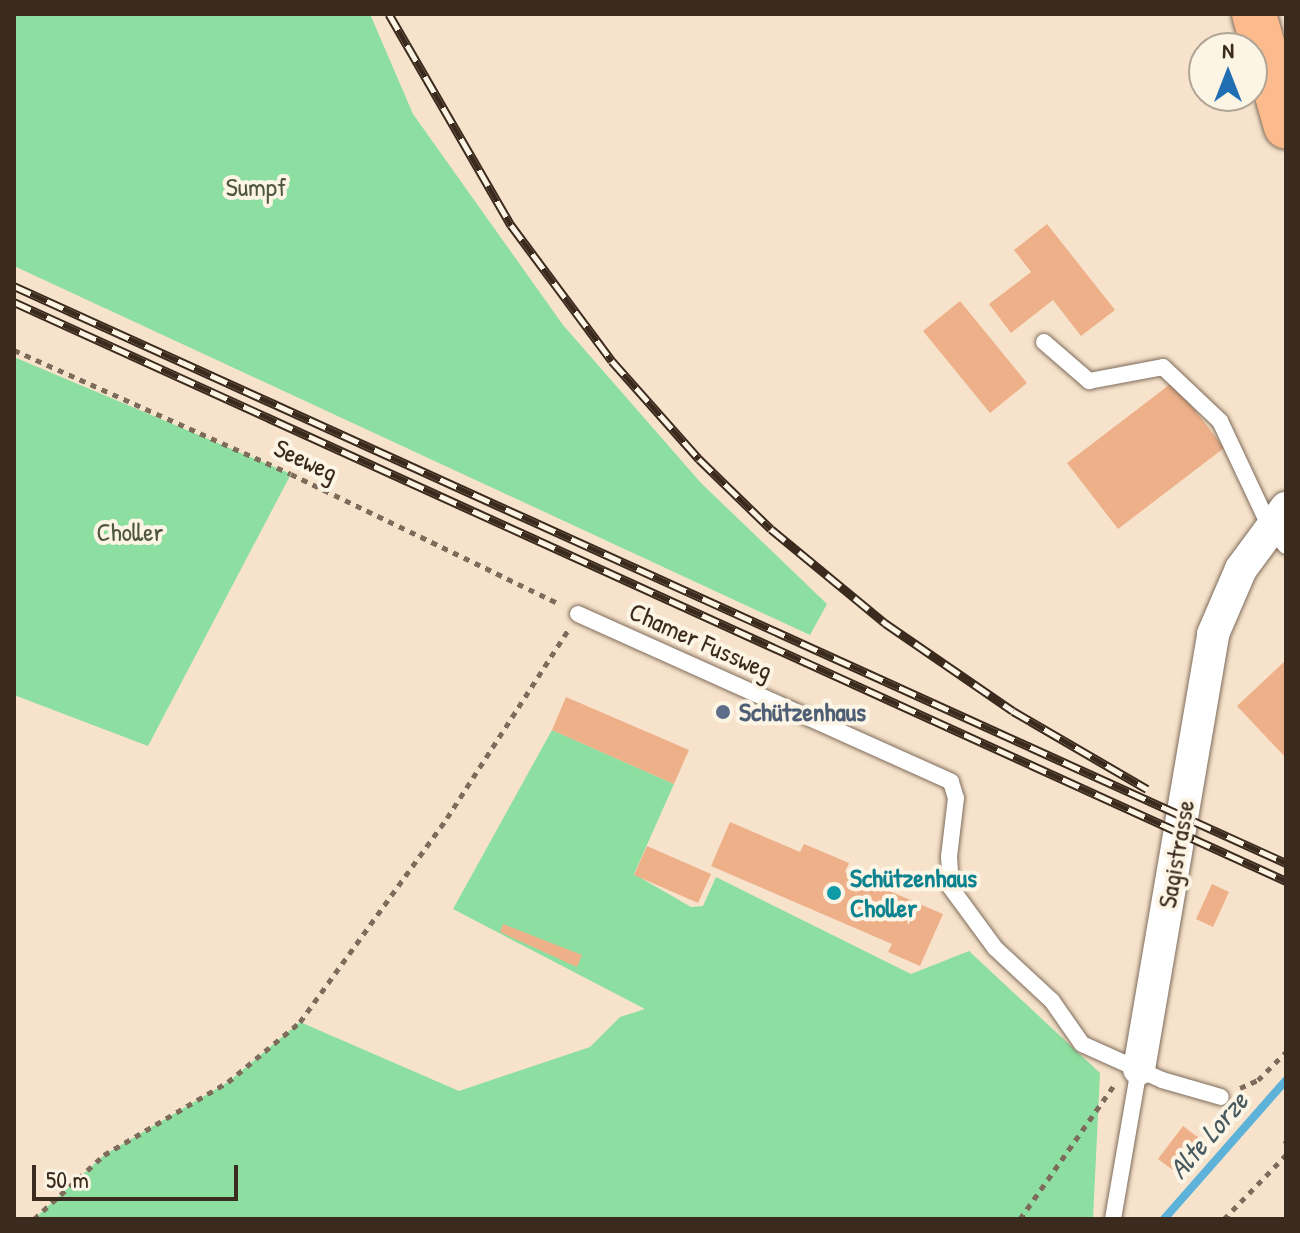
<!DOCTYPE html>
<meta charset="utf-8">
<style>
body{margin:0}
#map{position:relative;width:1300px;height:1233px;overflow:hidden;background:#f7e3cb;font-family:"Patrick Hand",sans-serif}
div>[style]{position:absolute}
.green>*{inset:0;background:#8cdfa0}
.stream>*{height:8px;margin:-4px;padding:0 4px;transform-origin:4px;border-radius:4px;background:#5cb2d9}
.building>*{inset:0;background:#eeb089}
.path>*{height:5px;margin-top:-2.5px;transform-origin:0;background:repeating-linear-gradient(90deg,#7d6b5b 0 6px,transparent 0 12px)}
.roads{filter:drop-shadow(0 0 2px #7d6b5b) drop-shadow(0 0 2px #7d6b5b)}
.service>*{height:16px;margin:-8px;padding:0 8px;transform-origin:8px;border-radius:8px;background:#fff}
.minor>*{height:32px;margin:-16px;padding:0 16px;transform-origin:16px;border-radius:16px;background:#fff}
.primary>*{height:44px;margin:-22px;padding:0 22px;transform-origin:22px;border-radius:22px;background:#fcba8d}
.rail>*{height:9px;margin-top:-4.5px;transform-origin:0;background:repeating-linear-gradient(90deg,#fcf5e5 0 18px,#3b2a1e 0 36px);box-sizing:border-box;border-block:2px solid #3b2a1e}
.dots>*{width:22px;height:22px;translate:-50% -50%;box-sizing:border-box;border:4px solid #fcf5e5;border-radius:50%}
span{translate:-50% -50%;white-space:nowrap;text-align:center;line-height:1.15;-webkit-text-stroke:8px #fcf5e5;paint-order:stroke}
.park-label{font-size:26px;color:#4f573e}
.street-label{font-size:26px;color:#3b2a1e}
.service-label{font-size:26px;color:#4e5e75;font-weight:700}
.left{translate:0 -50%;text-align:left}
.culture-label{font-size:26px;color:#0d838f;font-weight:700}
.water-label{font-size:28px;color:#475a5f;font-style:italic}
.frame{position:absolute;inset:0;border:16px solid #3b2a1e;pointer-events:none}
.north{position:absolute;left:1188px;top:32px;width:80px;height:80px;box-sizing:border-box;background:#fcf5e5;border:2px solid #afa495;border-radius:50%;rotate:0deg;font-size:22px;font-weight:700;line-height:32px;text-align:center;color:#3b2a1e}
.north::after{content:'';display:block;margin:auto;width:28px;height:36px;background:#1f6fb2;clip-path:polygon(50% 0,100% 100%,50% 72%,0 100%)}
.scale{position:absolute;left:32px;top:1165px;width:206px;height:36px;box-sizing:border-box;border:4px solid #3b2a1e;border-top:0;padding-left:10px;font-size:24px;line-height:28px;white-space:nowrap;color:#3b2a1e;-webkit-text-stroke:6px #fcf5e5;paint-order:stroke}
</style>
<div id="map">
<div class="green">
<div style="clip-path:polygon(14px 14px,370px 14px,413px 114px,563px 325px,701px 483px,827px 604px,810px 635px,14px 266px)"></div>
<div style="clip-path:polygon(14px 357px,291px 474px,148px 746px,14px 695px)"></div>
<div style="clip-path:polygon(552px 730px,674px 784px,634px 874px,691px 907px,703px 906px,716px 877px,911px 974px,969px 951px,1100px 1073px,1093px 1219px,34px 1219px,104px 1155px,228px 1082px,300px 1022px,459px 1091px,590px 1047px,620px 1017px,645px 1009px,453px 909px)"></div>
</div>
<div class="stream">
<div style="left:1164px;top:1219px;width:185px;rotate:-48.7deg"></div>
</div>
<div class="building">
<div style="clip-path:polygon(1047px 224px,1115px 310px,1081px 336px,1053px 300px,1011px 333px,989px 304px,1031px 272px,1014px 250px)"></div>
<div style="clip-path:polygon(960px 301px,1027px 383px,990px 413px,923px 331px)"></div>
<div style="clip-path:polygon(1173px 382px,1224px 448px,1118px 529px,1067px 463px)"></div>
<div style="clip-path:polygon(1286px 660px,1286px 758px,1237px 706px)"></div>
<div style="clip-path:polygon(566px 697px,689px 750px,674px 784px,552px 730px)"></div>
<div style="clip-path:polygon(730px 822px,800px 852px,804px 844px,849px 863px,845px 872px,943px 914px,920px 966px,888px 952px,892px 944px,711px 866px)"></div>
<div style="clip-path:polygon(647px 846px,711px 874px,698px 903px,634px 875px)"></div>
<div style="clip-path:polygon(1212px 884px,1229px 892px,1213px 927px,1196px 919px)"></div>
<div style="clip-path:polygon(503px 924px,582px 955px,577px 967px,500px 932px)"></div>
<div style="clip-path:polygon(1183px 1126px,1203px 1141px,1178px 1174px,1158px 1159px)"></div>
</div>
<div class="path">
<div style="left:14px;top:350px;width:303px;rotate:24.1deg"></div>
<div style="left:291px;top:474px;width:299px;rotate:25.8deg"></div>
<div style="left:1240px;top:1088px;width:20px;rotate:-24deg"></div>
<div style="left:1258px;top:1080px;width:40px;rotate:-45deg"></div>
<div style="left:1284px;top:1140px;width:2px;rotate:27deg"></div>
<div style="left:34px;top:1219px;width:95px;rotate:-42.4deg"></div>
<div style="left:104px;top:1155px;width:144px;rotate:-30.5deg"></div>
<div style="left:228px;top:1082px;width:94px;rotate:-39.8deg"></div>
<div style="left:300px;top:1022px;width:251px;rotate:-54.2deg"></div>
<div style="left:447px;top:818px;width:225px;rotate:-57.2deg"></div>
<div style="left:1020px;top:1219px;width:165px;rotate:-54.9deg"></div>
<div style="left:1224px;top:1219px;width:89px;rotate:-45.9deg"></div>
</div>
<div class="roads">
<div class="service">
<div style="left:1044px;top:342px;width:60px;rotate:40.9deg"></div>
<div style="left:1089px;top:381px;width:75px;rotate:-10.7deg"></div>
<div style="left:1163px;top:367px;width:79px;rotate:43.5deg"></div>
<div style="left:1220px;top:421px;width:115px;rotate:64.8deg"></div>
<div style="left:1269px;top:525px;width:27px;rotate:51deg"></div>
<div style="left:578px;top:614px;width:409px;rotate:24.2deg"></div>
<div style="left:951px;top:782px;width:17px;rotate:73deg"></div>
<div style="left:956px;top:798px;width:59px;rotate:96.8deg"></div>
<div style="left:949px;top:857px;width:31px;rotate:86deg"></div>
<div style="left:951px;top:888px;width:74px;rotate:53.7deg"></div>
<div style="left:995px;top:948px;width:78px;rotate:42.9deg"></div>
<div style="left:1052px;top:1001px;width:52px;rotate:55.1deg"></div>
<div style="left:1082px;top:1044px;width:88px;rotate:24.2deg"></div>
<div style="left:1162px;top:1080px;width:61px;rotate:16.1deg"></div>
<div style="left:1113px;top:1219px;width:152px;rotate:-80.2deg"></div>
</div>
<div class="minor">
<div style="left:1139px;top:1069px;width:441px;rotate:-80.3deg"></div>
<div style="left:1213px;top:634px;width:71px;rotate:-66.7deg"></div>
<div style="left:1241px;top:569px;width:76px;rotate:-53.6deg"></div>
</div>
<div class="primary">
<div style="left:1254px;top:14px;width:117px;rotate:74.2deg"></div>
</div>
</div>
<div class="rail">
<div style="left:389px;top:14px;width:244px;rotate:60deg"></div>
<div style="left:511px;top:225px;width:169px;rotate:53.4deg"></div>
<div style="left:612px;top:361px;width:131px;rotate:48.4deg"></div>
<div style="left:699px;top:459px;width:100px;rotate:44.2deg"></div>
<div style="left:771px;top:529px;width:148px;rotate:39.5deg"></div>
<div style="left:885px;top:623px;width:155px;rotate:34.5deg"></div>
<div style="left:1013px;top:711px;width:155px;rotate:30.2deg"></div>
<div style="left:14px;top:286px;width:1397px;rotate:24.4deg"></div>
<div style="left:14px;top:302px;width:1398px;rotate:24.47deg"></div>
</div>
<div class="dots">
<div style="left:723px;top:712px;background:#5c6f8a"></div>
<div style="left:834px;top:893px;background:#0f9aa8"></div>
</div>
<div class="park-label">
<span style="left:256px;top:187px">Sumpf</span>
<span style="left:130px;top:532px">Choller</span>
</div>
<div class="street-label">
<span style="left:306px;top:460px;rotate:25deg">Seeweg</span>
<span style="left:701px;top:641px;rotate:24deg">Chamer Fussweg</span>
<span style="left:1176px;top:854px;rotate:-80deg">Sagistrasse</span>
</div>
<div class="service-label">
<span class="left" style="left:739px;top:712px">Schützenhaus</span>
</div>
<div class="culture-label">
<span class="left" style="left:850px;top:893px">Schützenhaus<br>Choller</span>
</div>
<div class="water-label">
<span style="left:1208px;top:1135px;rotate:-49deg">Alte Lorze</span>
</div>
<div class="frame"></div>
<div class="north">N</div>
<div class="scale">50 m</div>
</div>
